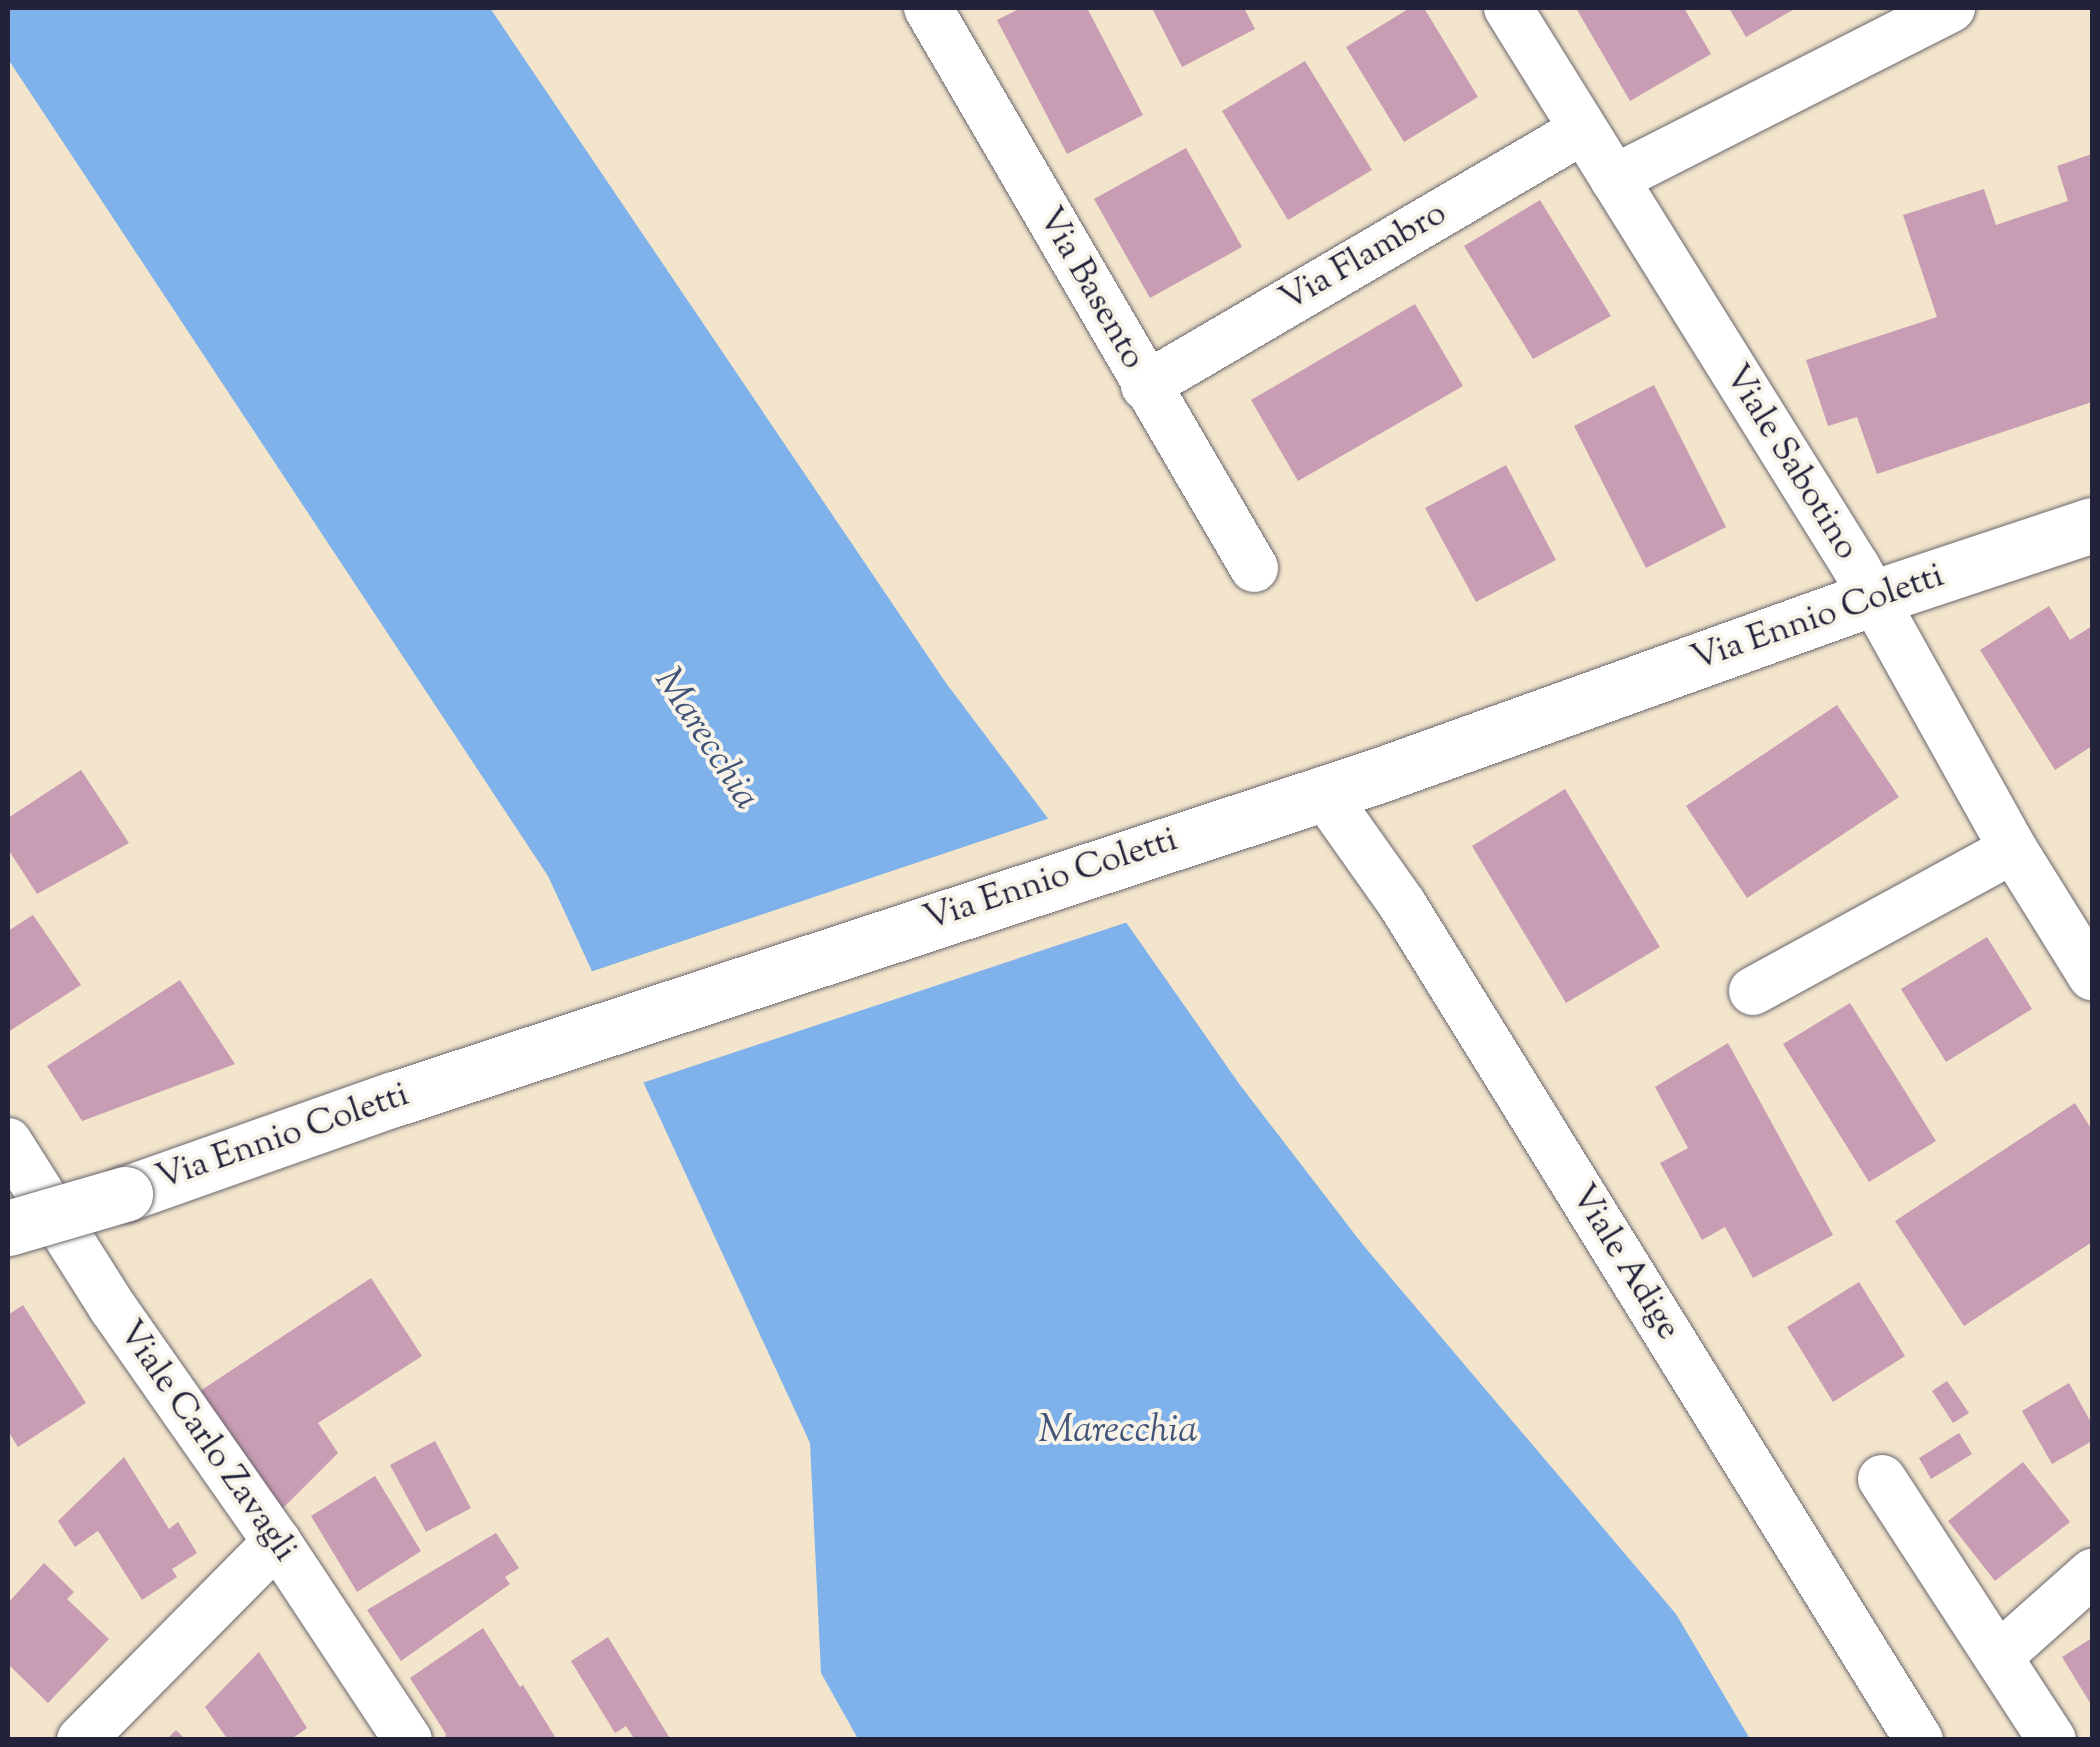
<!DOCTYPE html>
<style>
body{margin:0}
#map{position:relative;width:2100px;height:1747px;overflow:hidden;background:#f2e5cc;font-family:"Sorts Mill Goudy",serif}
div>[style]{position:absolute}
.water>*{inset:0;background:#7fb1eb}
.pier>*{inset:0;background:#f2e5cc}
.building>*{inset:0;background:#c89cb3}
.roads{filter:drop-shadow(0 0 2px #6b666e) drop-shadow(0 0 2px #6b666e)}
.minor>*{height:48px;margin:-24px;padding:0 24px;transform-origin:24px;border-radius:24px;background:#fff}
.tertiary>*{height:55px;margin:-27.5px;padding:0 27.5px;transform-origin:27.5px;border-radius:27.5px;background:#fff}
.bridges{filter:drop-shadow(0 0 2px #6b666e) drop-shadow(0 0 2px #6b666e)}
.tertiary-bridge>*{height:55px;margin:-27.5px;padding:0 27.5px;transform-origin:27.5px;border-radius:27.5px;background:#fff}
span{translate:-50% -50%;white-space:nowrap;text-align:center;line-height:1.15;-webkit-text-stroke:8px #f7f3e8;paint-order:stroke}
.street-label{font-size:35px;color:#22223b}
.water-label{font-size:38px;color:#435479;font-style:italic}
.frame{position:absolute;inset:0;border:10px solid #22223b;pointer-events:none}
</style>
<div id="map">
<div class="water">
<div style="clip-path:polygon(8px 8px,490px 8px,946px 683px,1123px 918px,1240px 1085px,1363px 1245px,1676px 1614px,1750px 1739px,858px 1739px,821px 1673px,810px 1443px,548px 876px,8px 59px)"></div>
</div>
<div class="pier">
<div style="clip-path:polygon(1053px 817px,1131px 921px,639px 1084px,587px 973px)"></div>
</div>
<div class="building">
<div style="clip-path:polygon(1021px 8px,1087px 8px,1143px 115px,1067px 154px,997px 20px)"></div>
<div style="clip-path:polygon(1152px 8px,1244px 8px,1255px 29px,1182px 67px)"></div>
<div style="clip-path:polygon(1410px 8px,1424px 8px,1478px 97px,1404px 142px,1346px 47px)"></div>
<div style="clip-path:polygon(1576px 8px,1684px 8px,1711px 54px,1630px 101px)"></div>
<div style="clip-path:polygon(1729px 8px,1796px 8px,1746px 37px)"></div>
<div style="clip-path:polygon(1305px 61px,1372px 170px,1288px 220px,1222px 111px)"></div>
<div style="clip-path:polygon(1186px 148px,1242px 247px,1150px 298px,1094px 199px)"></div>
<div style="clip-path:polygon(2092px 154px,2092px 402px,1877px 474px,1857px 417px,1828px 426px,1806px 360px,1937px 317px,1903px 215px,1984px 189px,1996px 225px,2068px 201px,2057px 166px)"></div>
<div style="clip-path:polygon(1540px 200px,1611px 316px,1533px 359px,1464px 246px)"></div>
<div style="clip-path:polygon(1415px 304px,1463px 386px,1298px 481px,1251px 400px)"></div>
<div style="clip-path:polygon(1654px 385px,1726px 527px,1646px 568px,1574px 426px)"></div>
<div style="clip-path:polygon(1506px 465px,1556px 560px,1476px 602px,1425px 508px)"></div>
<div style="clip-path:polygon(2049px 606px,2070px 640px,2092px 626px,2092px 746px,2055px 770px,1980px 650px)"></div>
<div style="clip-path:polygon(1837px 705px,1899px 797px,1747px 898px,1686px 806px)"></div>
<div style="clip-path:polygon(81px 770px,129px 843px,37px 894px,8px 849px,8px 818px)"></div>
<div style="clip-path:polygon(1565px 789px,1660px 947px,1566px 1003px,1472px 846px)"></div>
<div style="clip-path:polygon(33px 915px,81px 985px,8px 1032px,8px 931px)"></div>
<div style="clip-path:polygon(1987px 937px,2032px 1009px,1946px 1062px,1901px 989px)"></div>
<div style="clip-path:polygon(180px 980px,235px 1064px,82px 1121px,47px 1066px)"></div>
<div style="clip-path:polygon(1850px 1003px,1936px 1141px,1869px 1182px,1783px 1044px)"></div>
<div style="clip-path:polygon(1728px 1043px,1833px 1235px,1753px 1278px,1725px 1227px,1702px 1240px,1660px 1163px,1688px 1148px,1655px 1087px)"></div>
<div style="clip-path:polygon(2075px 1103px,2092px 1130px,2092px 1242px,1964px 1326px,1895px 1221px)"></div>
<div style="clip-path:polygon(371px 1278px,422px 1356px,318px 1423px,338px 1453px,277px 1514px,197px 1393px)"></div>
<div style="clip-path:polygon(1859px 1282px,1905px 1356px,1833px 1402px,1787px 1327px)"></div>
<div style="clip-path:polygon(23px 1305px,86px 1403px,18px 1447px,8px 1431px,8px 1315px)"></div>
<div style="clip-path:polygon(1947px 1381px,1969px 1413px,1953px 1423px,1932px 1391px)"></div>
<div style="clip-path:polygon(2069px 1383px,2092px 1424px,2092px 1441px,2052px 1464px,2022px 1411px)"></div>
<div style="clip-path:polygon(1959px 1433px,1972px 1454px,1931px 1479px,1919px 1458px)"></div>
<div style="clip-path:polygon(435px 1441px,471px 1508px,426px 1532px,390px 1465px)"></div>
<div style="clip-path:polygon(124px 1457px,169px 1529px,178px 1522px,197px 1553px,172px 1569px,177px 1577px,142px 1600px,98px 1531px,75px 1547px,58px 1521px)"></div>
<div style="clip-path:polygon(2023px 1462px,2070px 1522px,1995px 1581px,1948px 1521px)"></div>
<div style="clip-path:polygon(375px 1476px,421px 1551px,357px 1592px,311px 1516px)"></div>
<div style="clip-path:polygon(496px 1533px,519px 1568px,505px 1577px,510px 1584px,401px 1661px,367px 1610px)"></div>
<div style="clip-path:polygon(44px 1563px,74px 1592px,67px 1599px,109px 1639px,48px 1703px,8px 1664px,8px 1603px)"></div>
<div style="clip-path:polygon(483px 1628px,520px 1687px,523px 1685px,557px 1740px,444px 1740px,446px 1734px,410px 1678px)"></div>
<div style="clip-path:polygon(608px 1637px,671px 1740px,635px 1740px,626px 1726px,615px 1733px,571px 1661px)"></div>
<div style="clip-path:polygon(2092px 1638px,2092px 1706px,2062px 1657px)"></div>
<div style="clip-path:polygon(259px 1652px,307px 1728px,290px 1740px,228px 1740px,205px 1707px)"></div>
<div style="clip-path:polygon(176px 1730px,186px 1740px,166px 1740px)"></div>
</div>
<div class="roads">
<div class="minor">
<div style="left:928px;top:8px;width:648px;rotate:59.79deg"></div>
<div style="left:1508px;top:8px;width:658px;rotate:58.1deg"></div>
<div style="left:1856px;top:567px;width:323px;rotate:60.9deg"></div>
<div style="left:2013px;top:849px;width:150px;rotate:58.1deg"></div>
<div style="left:1614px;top:179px;width:378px;rotate:-26.9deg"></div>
<div style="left:1145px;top:386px;width:507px;rotate:-30.31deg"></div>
<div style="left:1322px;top:791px;width:138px;rotate:54.7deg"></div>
<div style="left:1402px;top:904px;width:983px;rotate:58.27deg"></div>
<div style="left:1753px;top:991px;width:296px;rotate:-28.6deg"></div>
<div style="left:8px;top:1142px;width:196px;rotate:57.7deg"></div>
<div style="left:113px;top:1308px;width:286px;rotate:55deg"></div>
<div style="left:277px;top:1542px;width:237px;rotate:56.5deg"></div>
<div style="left:1882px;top:1479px;width:311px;rotate:56.9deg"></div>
<div style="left:1999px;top:1656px;width:125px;rotate:-41.7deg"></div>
<div style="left:81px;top:1740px;width:279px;rotate:-45.3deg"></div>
</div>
<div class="tertiary">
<div style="left:125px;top:1194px;width:285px;rotate:-19.5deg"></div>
<div style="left:394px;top:1099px;width:1035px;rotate:-18.19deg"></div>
<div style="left:1377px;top:776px;width:524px;rotate:-19.75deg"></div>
<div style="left:1870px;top:599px;width:234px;rotate:-18.4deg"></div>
</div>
</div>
<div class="bridges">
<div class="tertiary-bridge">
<div style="left:8px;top:1228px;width:122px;rotate:-16.2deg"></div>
</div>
</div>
<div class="street-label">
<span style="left:1364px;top:258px;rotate:-30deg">Via Flambro</span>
<span style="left:1090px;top:289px;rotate:60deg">Via Basento</span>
<span style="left:1790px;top:463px;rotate:58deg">Viale Sabotino</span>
<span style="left:1818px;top:619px;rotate:-19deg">Via Ennio Coletti</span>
<span style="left:1051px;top:881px;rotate:-18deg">Via Ennio Coletti</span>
<span style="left:283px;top:1138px;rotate:-19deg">Via Ennio Coletti</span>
<span style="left:1624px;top:1263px;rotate:58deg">Viale Adige</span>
<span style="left:206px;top:1442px;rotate:55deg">Viale Carlo Zavagli</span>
</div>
<div class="water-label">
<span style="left:705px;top:740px;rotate:57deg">Marecchia</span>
<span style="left:1118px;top:1433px">Marecchia</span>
</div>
<div class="frame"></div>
</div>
